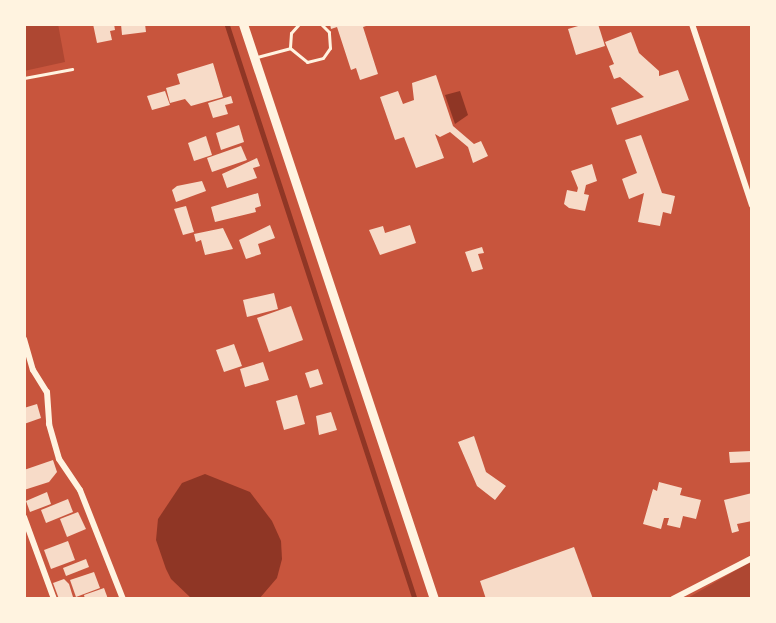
<!DOCTYPE html>
<style>
body{margin:0}
#map{position:relative;width:776px;height:623px;overflow:hidden;background:#c8553d;font-family:Roboto,sans-serif}
div>[style]{position:absolute}
.green>*{inset:0;background:#ae4732}
.water>*{inset:0;background:#8f3625}
.stream>*{height:4.5px;margin:-2.25px;padding:0 2.25px;transform-origin:2.25px;border-radius:2.25px;background:#8f3625}
.building>*{inset:0;background:#f7dbc8}
.service>*{height:3px;margin:-1.5px;padding:0 1.5px;transform-origin:1.5px;border-radius:1.5px;background:#fff3e0}
.minor>*{height:6px;margin:-3px;padding:0 3px;transform-origin:3px;border-radius:3px;background:#fff3e0}
.primary>*{height:9px;margin:-4.5px;padding:0 4.5px;transform-origin:4.5px;border-radius:4.5px;background:#fff3e0}
span{translate:-50% -50%;white-space:nowrap;text-align:center;line-height:1.15;-webkit-text-stroke:4.5px #fff3e0;paint-order:stroke}
.frame{position:absolute;inset:0;border:26px solid #fff3e0;pointer-events:none}
</style>
<div id="map">
<div class="green">
<div style="clip-path:polygon(24px 24px,58px 24px,65px 62px,24px 71px)"></div>
<div style="clip-path:polygon(752px 561px,752px 599px,686px 599px)"></div>
</div>
<div class="water">
<div style="clip-path:polygon(460px 91px,468px 115px,455px 124px,445px 95px)"></div>
<div style="clip-path:polygon(205px 474px,250px 492px,272px 521px,281px 541px,282px 559px,277px 578px,259px 599px,192px 599px,171px 579px,166px 569px,156px 540px,158px 519px,182px 483px)"></div>
</div>
<div class="stream">
<div style="left:227px;top:24px;width:605px;rotate:71.89deg"></div>
</div>
<div class="building">
<div style="clip-path:polygon(93px 24px,114px 24px,115px 30px,110px 31px,112px 40px,97px 43px)"></div>
<div style="clip-path:polygon(121px 24px,145px 24px,146px 32px,122px 35px)"></div>
<div style="clip-path:polygon(330px 24px,372px 24px,363px 27px,378px 74px,360px 80px,356px 68px,351px 70px,337px 27px,331px 29px)"></div>
<div style="clip-path:polygon(585px 24px,598px 24px,605px 46px,576px 55px,568px 29px)"></div>
<div style="clip-path:polygon(631px 32px,639px 53px,659px 71px,659px 76px,678px 70px,689px 100px,617px 125px,611px 108px,644px 97px,620px 77px,614px 79px,609px 66px,614px 64px,605px 42px)"></div>
<div style="clip-path:polygon(213px 63px,223px 97px,191px 106px,185px 99px,170px 103px,166px 88px,180px 84px,177px 74px)"></div>
<div style="clip-path:polygon(436px 75px,453px 126px,474px 144px,481px 141px,488px 156px,473px 163px,468px 147px,450px 132px,440px 137px,435px 134px,444px 158px,416px 168px,404px 137px,395px 140px,380px 97px,398px 91px,403px 104px,414px 100px,412px 83px)"></div>
<div style="clip-path:polygon(165px 91px,170px 105px,152px 110px,147px 96px)"></div>
<div style="clip-path:polygon(231px 96px,233px 103px,225px 105px,228px 114px,213px 118px,208px 103px)"></div>
<div style="clip-path:polygon(239px 125px,244px 142px,221px 150px,216px 133px)"></div>
<div style="clip-path:polygon(641px 135px,662px 193px,675px 196px,671px 214px,663px 212px,660px 226px,638px 222px,644px 193px,629px 199px,622px 179px,637px 173px,625px 140px)"></div>
<div style="clip-path:polygon(206px 136px,212px 155px,194px 161px,188px 143px)"></div>
<div style="clip-path:polygon(241px 146px,247px 160px,212px 172px,207px 158px)"></div>
<div style="clip-path:polygon(257px 158px,260px 166px,253px 168px,257px 178px,227px 188px,222px 174px)"></div>
<div style="clip-path:polygon(592px 164px,597px 181px,586px 185px,584px 194px,589px 195px,585px 211px,569px 208px,564px 204px,567px 190px,577px 192px,578px 188px,571px 171px)"></div>
<div style="clip-path:polygon(202px 181px,206px 191px,176px 202px,172px 190px,177px 186px)"></div>
<div style="clip-path:polygon(258px 193px,261px 206px,255px 208px,256px 212px,215px 222px,211px 207px)"></div>
<div style="clip-path:polygon(186px 206px,194px 232px,183px 235px,174px 209px)"></div>
<div style="clip-path:polygon(270px 225px,275px 238px,258px 244px,261px 254px,246px 259px,239px 240px)"></div>
<div style="clip-path:polygon(410px 225px,416px 243px,380px 255px,369px 230px,383px 226px,385px 233px)"></div>
<div style="clip-path:polygon(223px 228px,233px 249px,205px 255px,201px 240px,196px 242px,194px 234px)"></div>
<div style="clip-path:polygon(482px 247px,484px 253px,478px 254px,483px 269px,472px 272px,465px 252px)"></div>
<div style="clip-path:polygon(274px 293px,278px 309px,247px 317px,243px 300px)"></div>
<div style="clip-path:polygon(291px 306px,303px 340px,269px 352px,257px 318px)"></div>
<div style="clip-path:polygon(234px 344px,242px 366px,224px 372px,216px 350px)"></div>
<div style="clip-path:polygon(263px 362px,269px 380px,245px 387px,240px 369px)"></div>
<div style="clip-path:polygon(318px 369px,323px 384px,310px 388px,305px 373px)"></div>
<div style="clip-path:polygon(297px 395px,305px 424px,284px 430px,276px 401px)"></div>
<div style="clip-path:polygon(37px 404px,41px 418px,24px 424px,24px 408px)"></div>
<div style="clip-path:polygon(331px 412px,337px 430px,319px 435px,316px 416px)"></div>
<div style="clip-path:polygon(474px 436px,486px 472px,506px 486px,495px 500px,477px 486px,458px 442px)"></div>
<div style="clip-path:polygon(752px 451px,752px 462px,730px 463px,729px 452px)"></div>
<div style="clip-path:polygon(53px 460px,57px 472px,49px 482px,24px 490px,24px 470px)"></div>
<div style="clip-path:polygon(659px 482px,682px 488px,680px 495px,701px 500px,696px 519px,683px 516px,680px 528px,667px 525px,669px 518px,664px 518px,661px 529px,643px 524px,653px 489px,657px 491px)"></div>
<div style="clip-path:polygon(47px 492px,51px 504px,30px 512px,26px 501px)"></div>
<div style="clip-path:polygon(752px 493px,752px 521px,737px 524px,739px 531px,732px 533px,724px 500px)"></div>
<div style="clip-path:polygon(68px 499px,73px 512px,46px 523px,41px 510px)"></div>
<div style="clip-path:polygon(78px 512px,86px 529px,67px 537px,60px 519px)"></div>
<div style="clip-path:polygon(68px 541px,75px 560px,51px 569px,44px 550px)"></div>
<div style="clip-path:polygon(574px 547px,593px 599px,486px 599px,480px 581px)"></div>
<div style="clip-path:polygon(86px 559px,89px 567px,66px 576px,63px 568px)"></div>
<div style="clip-path:polygon(94px 572px,100px 588px,76px 597px,70px 580px)"></div>
<div style="clip-path:polygon(64px 579px,69px 584px,73px 597px,59px 599px,53px 583px)"></div>
<div style="clip-path:polygon(104px 588px,108px 599px,85px 599px,84px 595px)"></div>
</div>
<div class="service">
<div style="left:299px;top:24px;width:12px;rotate:132deg"></div>
<div style="left:291px;top:33px;width:15px;rotate:94deg"></div>
<div style="left:290px;top:48px;width:22px;rotate:39deg"></div>
<div style="left:307px;top:62px;width:16px;rotate:-14deg"></div>
<div style="left:323px;top:58px;width:12px;rotate:-55deg"></div>
<div style="left:330px;top:48px;width:16px;rotate:-94deg"></div>
<div style="left:329px;top:32px;width:11px;rotate:-135deg"></div>
<div style="left:257px;top:57px;width:34px;rotate:-15deg"></div>
<div style="left:24px;top:78px;width:49px;rotate:-10.6deg"></div>
</div>
<div class="minor">
<div style="left:692px;top:24px;width:191px;rotate:71.7deg"></div>
<div style="left:24px;top:339px;width:32px;rotate:74deg"></div>
<div style="left:33px;top:370px;width:26px;rotate:58deg"></div>
<div style="left:47px;top:392px;width:32px;rotate:86deg"></div>
<div style="left:49px;top:424px;width:36px;rotate:74deg"></div>
<div style="left:59px;top:459px;width:37px;rotate:56deg"></div>
<div style="left:80px;top:490px;width:117px;rotate:68.5deg"></div>
<div style="left:24px;top:517px;width:87px;rotate:69.9deg"></div>
<div style="left:673px;top:599px;width:89px;rotate:-27.4deg"></div>
</div>
<div class="primary">
<div style="left:243px;top:24px;width:606px;rotate:71.62deg"></div>
</div>
<div class="frame"></div>
</div>
